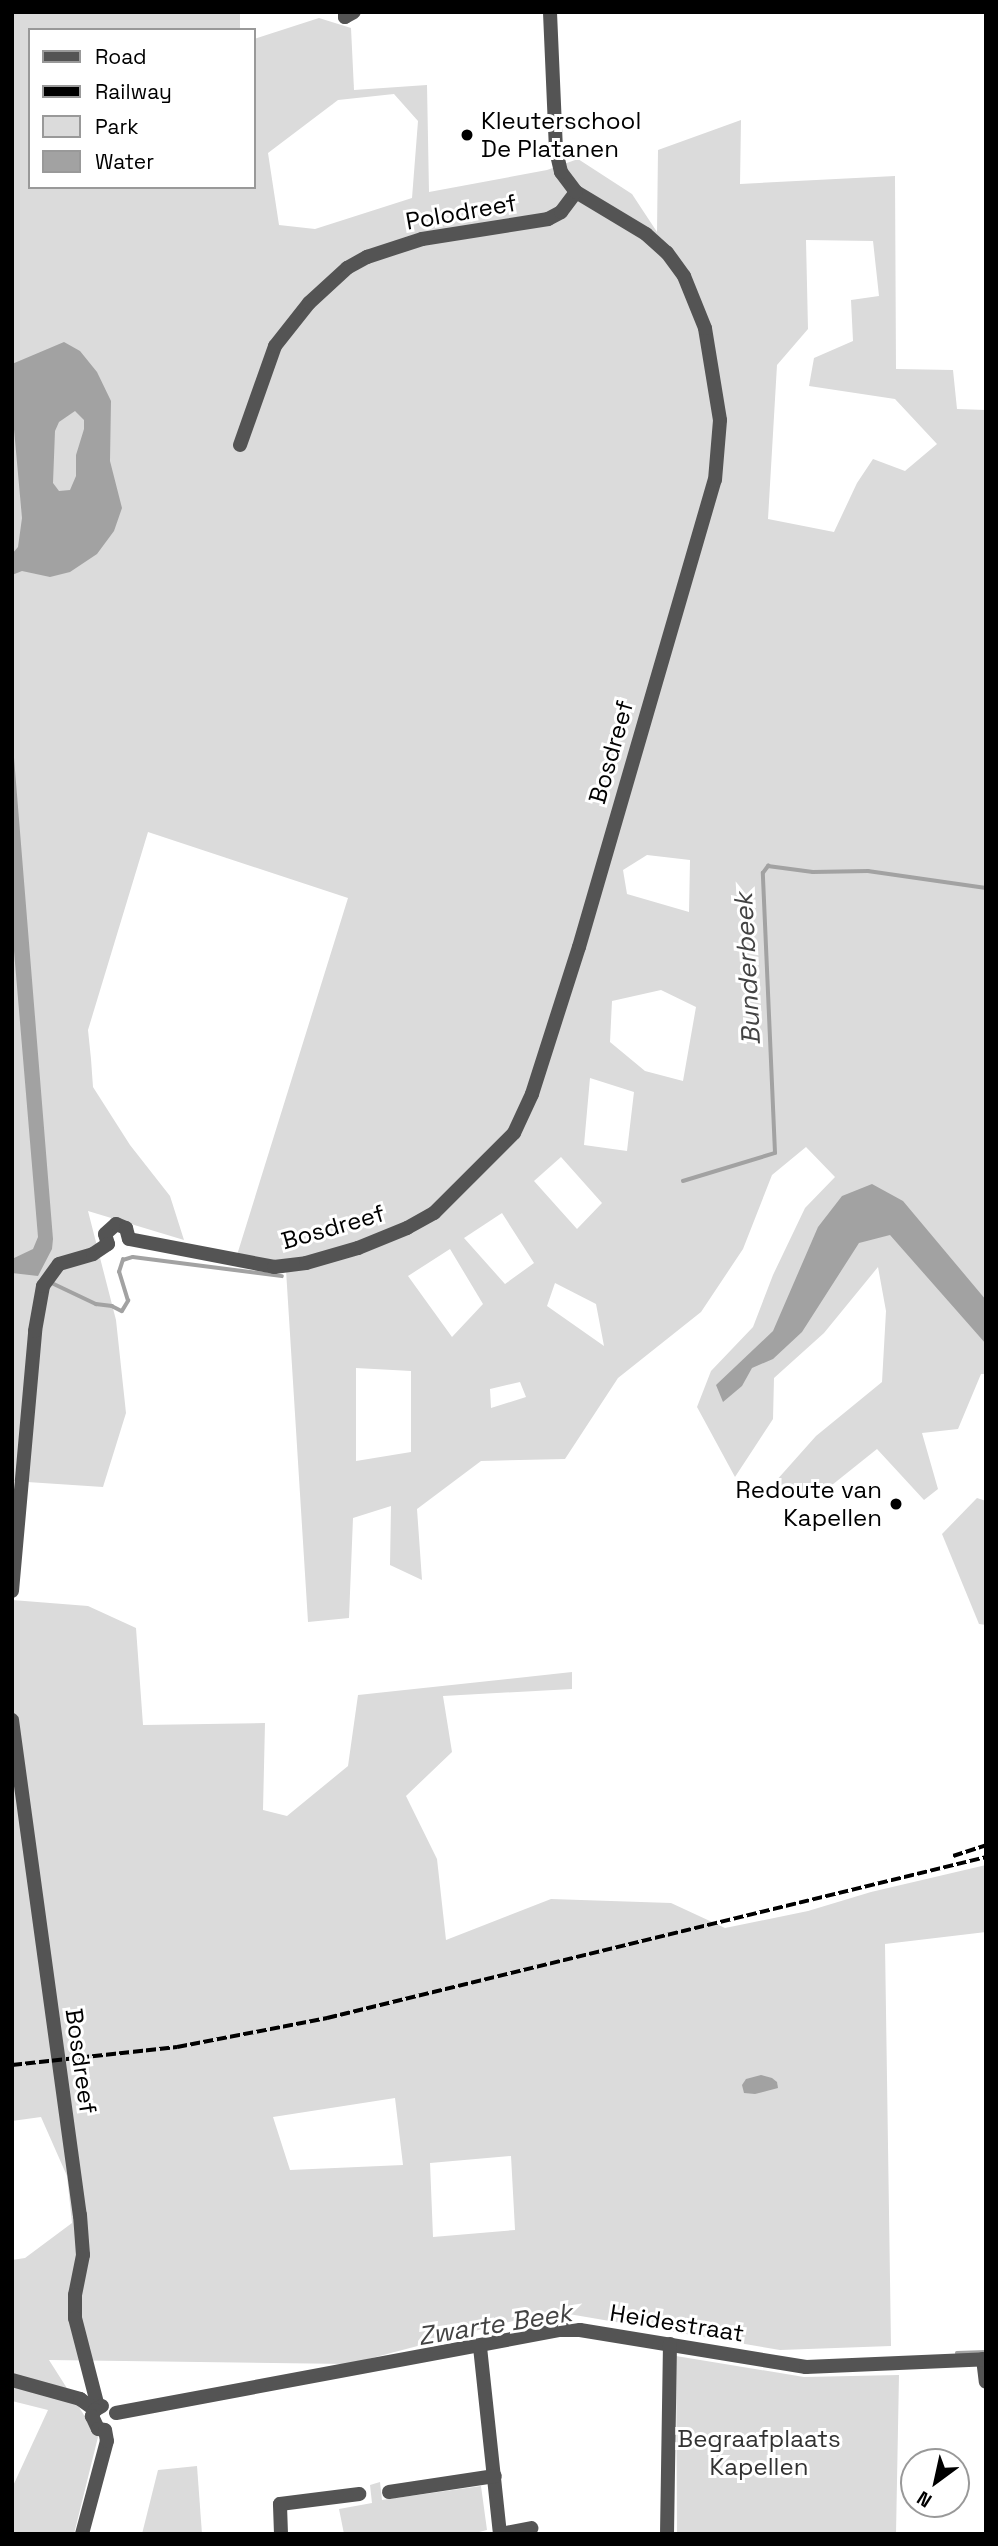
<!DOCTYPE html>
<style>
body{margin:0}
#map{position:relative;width:998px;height:2546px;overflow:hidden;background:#fff;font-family:"Space Grotesk",sans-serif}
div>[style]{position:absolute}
.green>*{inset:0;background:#dbdbdb}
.water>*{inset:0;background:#a2a2a2}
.stream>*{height:3.5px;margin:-1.75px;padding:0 1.75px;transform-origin:1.75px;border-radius:1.75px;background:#a2a2a2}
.minor>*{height:14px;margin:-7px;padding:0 7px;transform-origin:7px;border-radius:7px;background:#545454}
.rail>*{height:3.5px;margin-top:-1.75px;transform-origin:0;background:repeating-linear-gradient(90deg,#000 0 10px,transparent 0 13.5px)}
.dots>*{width:19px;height:19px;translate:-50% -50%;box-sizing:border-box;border:4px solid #fff;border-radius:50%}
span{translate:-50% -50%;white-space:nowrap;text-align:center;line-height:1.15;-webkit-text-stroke:6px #fff;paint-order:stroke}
.poi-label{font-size:24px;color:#000}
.left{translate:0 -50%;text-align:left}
.right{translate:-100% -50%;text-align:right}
.street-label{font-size:24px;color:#000}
.park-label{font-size:24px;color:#323232}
.water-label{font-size:26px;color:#434343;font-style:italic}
.frame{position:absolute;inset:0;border:14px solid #000;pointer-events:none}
.legend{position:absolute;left:28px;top:28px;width:228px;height:161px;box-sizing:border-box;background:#fff;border:2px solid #999;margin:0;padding:9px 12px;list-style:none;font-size:21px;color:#000}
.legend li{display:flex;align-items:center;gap:14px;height:35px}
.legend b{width:35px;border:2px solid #999}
.north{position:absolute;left:900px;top:2448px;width:70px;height:70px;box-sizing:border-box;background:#fff;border:2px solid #999;border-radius:50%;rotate:213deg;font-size:19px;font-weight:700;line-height:28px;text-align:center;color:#000}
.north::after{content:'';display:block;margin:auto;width:24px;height:32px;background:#000;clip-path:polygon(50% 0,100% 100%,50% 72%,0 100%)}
</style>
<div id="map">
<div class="green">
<div style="clip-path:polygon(evenodd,12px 12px,240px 13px,240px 30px,30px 30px,30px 187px,254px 187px,254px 39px,319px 18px,351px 28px,354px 90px,427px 85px,429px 192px,547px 170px,578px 159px,632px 194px,657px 232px,658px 150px,741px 120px,740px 184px,895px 176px,896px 369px,953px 370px,957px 409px,986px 410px,986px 1374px,981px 1374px,958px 1429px,922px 1433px,938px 1489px,924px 1500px,877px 1449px,822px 1493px,767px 1491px,816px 1436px,882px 1382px,886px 1311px,878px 1267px,824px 1333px,774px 1378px,773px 1419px,735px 1477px,697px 1407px,711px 1371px,753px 1327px,773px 1275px,805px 1208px,835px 1177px,806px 1147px,772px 1175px,743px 1249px,701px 1312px,618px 1378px,565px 1459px,481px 1461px,417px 1509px,422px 1580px,390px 1565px,391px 1506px,353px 1518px,349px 1618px,308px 1622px,286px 1270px,237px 1255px,348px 898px,148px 832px,88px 1030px,91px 1059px,93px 1087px,130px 1145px,170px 1196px,184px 1240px,88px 1211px,116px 1320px,126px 1413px,103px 1487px,12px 1481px,12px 12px,394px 94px,418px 121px,412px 198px,315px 229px,279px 225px,268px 153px,338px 100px,394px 94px,12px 12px,806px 240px,873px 241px,879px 296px,851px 300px,853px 341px,814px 358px,809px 386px,895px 399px,937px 444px,905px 471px,873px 459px,857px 483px,834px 532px,768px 519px,777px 365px,808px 329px,806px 240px,12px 12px,647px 855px,690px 860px,689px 912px,627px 894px,623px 870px,647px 855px,12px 12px,661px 990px,696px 1007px,683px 1081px,645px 1071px,610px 1042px,612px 1001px,661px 990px,12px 12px,590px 1078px,634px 1092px,627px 1151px,584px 1145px,590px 1078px,12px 12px,561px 1157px,602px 1203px,577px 1229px,534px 1181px,561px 1157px,12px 12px,502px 1213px,534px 1263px,505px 1284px,464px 1238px,502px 1213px,12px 12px,450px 1249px,483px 1304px,452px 1337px,408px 1276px,450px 1249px,12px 12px,555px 1283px,596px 1304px,604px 1346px,547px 1306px,555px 1283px,12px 12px,356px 1368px,411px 1371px,411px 1452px,356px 1461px,356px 1368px,12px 12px,520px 1382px,526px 1397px,491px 1408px,490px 1389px,520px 1382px)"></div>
<div style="clip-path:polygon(977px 1498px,986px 1501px,986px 1625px,979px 1624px,942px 1534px)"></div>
<div style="clip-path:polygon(evenodd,12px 1600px,88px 1606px,136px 1628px,143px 1725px,265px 1723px,263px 1810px,287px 1816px,348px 1766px,358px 1695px,572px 1672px,572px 1689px,443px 1696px,452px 1752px,406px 1796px,437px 1859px,446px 1940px,551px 1899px,671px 1903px,725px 1928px,808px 1911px,871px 1892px,986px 1865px,986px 1932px,885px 1944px,891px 2346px,780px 2350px,551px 2311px,349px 2364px,49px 2360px,98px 2437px,74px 2534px,12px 2534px,12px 2488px,48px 2410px,12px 2401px,12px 2260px,25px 2258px,72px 2223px,67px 2176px,41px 2117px,12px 2121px,12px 1600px,395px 2098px,403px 2165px,290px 2170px,273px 2117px,395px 2098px,12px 1600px,511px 2156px,515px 2230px,433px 2237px,430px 2163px,511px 2156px)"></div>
<div style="clip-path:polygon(676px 2356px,804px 2377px,899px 2375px,896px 2534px,677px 2534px)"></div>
<div style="clip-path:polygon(197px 2466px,202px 2534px,142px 2534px,158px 2470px)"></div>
<div style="clip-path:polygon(380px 2482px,382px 2500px,481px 2486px,487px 2530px,471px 2534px,344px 2534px,339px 2509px,372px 2503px,370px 2485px)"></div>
</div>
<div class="water">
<div style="clip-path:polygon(evenodd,64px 342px,80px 351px,97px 372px,111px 401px,110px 461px,122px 508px,114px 531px,97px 554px,70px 572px,50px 577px,22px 571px,12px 575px,12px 554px,18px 547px,22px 518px,12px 407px,12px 364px,64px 342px,75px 411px,84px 420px,84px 429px,76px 455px,76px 476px,70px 490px,59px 491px,53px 483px,55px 431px,59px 422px,75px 411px)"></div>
<div style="clip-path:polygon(12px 733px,53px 1239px,52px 1249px,38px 1276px,12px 1273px,12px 1259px,33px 1249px,38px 1237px,12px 927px)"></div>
<div style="clip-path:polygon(872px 1184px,903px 1201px,986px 1300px,986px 1344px,890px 1235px,859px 1243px,802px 1332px,773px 1359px,752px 1368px,742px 1386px,723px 1402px,716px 1385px,773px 1331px,818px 1227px,842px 1196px)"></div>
<div style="clip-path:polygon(761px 2075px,772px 2078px,777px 2082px,778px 2088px,755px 2094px,744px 2093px,742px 2085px,746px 2079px)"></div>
</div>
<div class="stream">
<div style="left:683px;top:1181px;width:96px;rotate:-16.9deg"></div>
<div style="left:775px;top:1153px;width:280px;rotate:-92.5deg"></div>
<div style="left:763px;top:873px;width:9px;rotate:-54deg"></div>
<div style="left:768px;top:866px;width:45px;rotate:7.6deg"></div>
<div style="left:813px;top:872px;width:55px;rotate:-1deg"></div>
<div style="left:868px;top:871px;width:119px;rotate:8.2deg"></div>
<div style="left:52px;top:1283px;width:49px;rotate:25.5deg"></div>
<div style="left:96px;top:1304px;width:16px;rotate:7deg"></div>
<div style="left:112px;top:1306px;width:11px;rotate:27deg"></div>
<div style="left:122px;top:1311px;width:12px;rotate:-59deg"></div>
<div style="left:128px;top:1301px;width:30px;rotate:-107deg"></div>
<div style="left:119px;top:1272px;width:13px;rotate:-72deg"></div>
<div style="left:123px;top:1260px;width:10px;rotate:-17deg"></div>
<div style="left:133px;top:1257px;width:150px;rotate:7.3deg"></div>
<div style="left:957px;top:2353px;width:29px;rotate:-2deg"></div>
</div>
<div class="minor">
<div style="left:345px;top:12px;width:5px;rotate:90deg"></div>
<div style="left:345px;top:17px;width:10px;rotate:-29deg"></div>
<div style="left:240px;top:445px;width:105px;rotate:-70.5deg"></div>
<div style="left:275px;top:346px;width:55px;rotate:-51.7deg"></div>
<div style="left:309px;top:303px;width:52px;rotate:-42.6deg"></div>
<div style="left:347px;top:268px;width:23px;rotate:-29deg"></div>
<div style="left:367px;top:257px;width:58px;rotate:-18.1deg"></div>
<div style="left:422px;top:239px;width:128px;rotate:-9deg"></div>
<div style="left:548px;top:219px;width:15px;rotate:-28deg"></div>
<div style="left:561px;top:212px;width:25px;rotate:-53deg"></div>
<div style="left:129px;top:1239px;width:148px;rotate:10.9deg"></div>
<div style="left:274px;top:1267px;width:32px;rotate:-7deg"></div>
<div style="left:306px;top:1263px;width:54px;rotate:-16.1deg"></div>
<div style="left:358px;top:1248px;width:53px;rotate:-22.2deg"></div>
<div style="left:407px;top:1228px;width:31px;rotate:-29deg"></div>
<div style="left:434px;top:1213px;width:113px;rotate:-45deg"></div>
<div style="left:514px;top:1133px;width:43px;rotate:-65.2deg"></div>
<div style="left:532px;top:1094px;width:154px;rotate:-72.3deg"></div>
<div style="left:579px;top:947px;width:486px;rotate:-73.8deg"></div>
<div style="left:715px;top:480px;width:60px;rotate:-85.2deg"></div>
<div style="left:720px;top:420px;width:93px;rotate:-99.3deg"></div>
<div style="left:705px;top:328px;width:56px;rotate:-112deg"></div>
<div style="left:684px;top:276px;width:29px;rotate:-126deg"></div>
<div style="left:667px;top:253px;width:28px;rotate:-138deg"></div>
<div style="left:646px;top:234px;width:82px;rotate:-149deg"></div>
<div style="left:576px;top:192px;width:25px;rotate:-127deg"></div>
<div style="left:561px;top:172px;width:23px;rotate:-103deg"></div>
<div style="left:556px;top:150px;width:138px;rotate:-92.5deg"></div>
<div style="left:108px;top:1244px;width:10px;rotate:-107deg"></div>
<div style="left:105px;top:1234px;width:15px;rotate:-42deg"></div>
<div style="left:116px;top:1224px;width:11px;rotate:22deg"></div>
<div style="left:126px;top:1228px;width:11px;rotate:75deg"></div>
<div style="left:12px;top:1591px;width:261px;rotate:-84.9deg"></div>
<div style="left:35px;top:1331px;width:46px;rotate:-79.9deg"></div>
<div style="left:43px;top:1286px;width:27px;rotate:-54deg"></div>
<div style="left:59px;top:1264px;width:35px;rotate:-16deg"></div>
<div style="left:93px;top:1254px;width:18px;rotate:-34deg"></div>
<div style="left:12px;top:1720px;width:500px;rotate:82.2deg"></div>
<div style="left:80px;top:2215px;width:40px;rotate:85.7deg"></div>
<div style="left:83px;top:2255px;width:41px;rotate:101.3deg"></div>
<div style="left:75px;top:2295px;width:23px;rotate:90deg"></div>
<div style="left:75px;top:2318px;width:92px;rotate:75.5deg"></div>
<div style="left:480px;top:2347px;width:188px;rotate:83.9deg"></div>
<div style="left:983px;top:2359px;width:23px;rotate:83deg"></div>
<div style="left:12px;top:2380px;width:71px;rotate:15.6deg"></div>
<div style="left:80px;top:2399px;width:19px;rotate:36deg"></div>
<div style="left:102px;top:2406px;width:8px;rotate:150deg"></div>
<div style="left:95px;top:2410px;width:7px;rotate:117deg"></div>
<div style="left:92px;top:2416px;width:14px;rotate:65deg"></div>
<div style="left:98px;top:2429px;width:7px;rotate:8deg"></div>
<div style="left:116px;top:2413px;width:453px;rotate:-10.6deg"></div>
<div style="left:561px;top:2330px;width:19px"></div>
<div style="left:580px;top:2330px;width:229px;rotate:9.3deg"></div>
<div style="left:806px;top:2367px;width:180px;rotate:-2.5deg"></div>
<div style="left:389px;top:2492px;width:107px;rotate:-8.6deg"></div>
<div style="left:82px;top:2534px;width:96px;rotate:-75deg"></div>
<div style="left:107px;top:2441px;width:11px;rotate:-100deg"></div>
<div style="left:281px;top:2534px;width:30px;rotate:-92deg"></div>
<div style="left:280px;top:2504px;width:80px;rotate:-7.2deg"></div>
<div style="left:501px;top:2534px;width:31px;rotate:-11deg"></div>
<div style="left:667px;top:2534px;width:190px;rotate:-89.1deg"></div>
</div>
<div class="rail">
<div style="left:953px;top:1856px;width:35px;rotate:-18deg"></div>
<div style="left:12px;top:2065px;width:166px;rotate:-6.2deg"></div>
<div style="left:177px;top:2047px;width:153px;rotate:-10.9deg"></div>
<div style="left:327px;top:2018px;width:678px;rotate:-13.73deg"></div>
</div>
<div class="dots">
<div style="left:467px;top:135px;background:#000"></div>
<div style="left:896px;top:1504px;background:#000"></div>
</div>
<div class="poi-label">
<span class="left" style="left:481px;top:135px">Kleuterschool<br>De Platanen</span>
<span class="right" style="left:882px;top:1504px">Redoute van<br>Kapellen</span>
</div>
<div class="street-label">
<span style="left:461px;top:212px;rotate:-10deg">Polodreef</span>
<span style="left:611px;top:752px;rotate:-74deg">Bosdreef</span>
<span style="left:333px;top:1227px;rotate:-16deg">Bosdreef</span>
<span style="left:81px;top:2061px;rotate:82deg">Bosdreef</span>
<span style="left:677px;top:2323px;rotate:9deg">Heidestraat</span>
</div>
<div class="park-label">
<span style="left:759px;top:2453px">Begraafplaats<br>Kapellen</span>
</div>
<div class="water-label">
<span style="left:748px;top:969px;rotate:-93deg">Bunderbeek</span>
<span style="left:495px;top:2325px;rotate:-9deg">Zwarte Beek</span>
</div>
<div class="frame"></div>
<ul class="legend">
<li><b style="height:9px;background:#545454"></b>Road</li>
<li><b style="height:9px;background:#000"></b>Railway</li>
<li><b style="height:19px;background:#dbdbdb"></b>Park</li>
<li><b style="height:19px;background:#a2a2a2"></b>Water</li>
</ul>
<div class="north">N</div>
</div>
